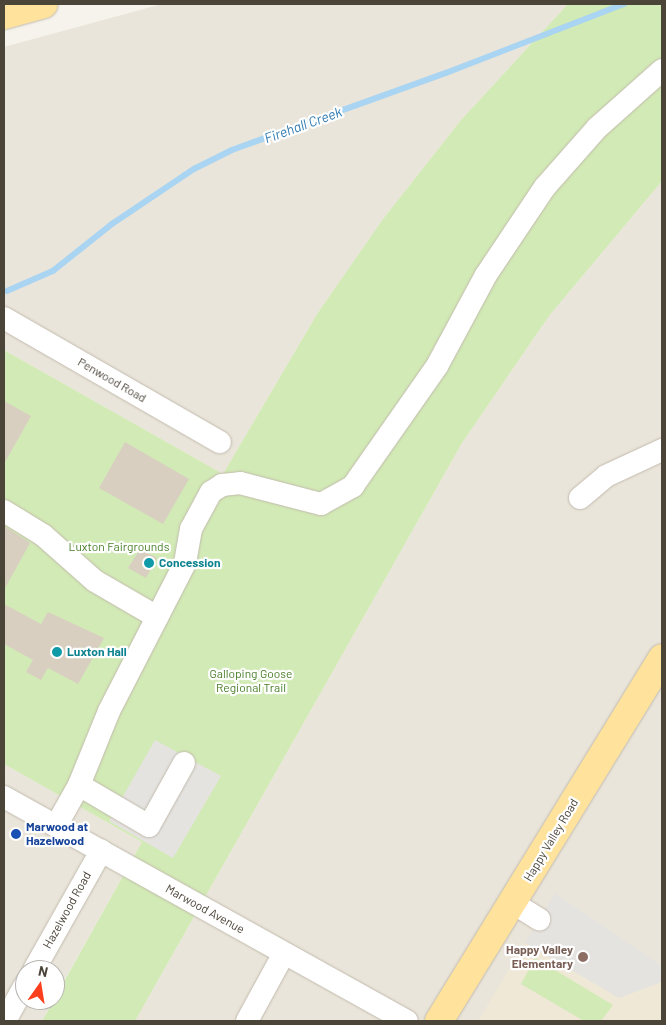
<!DOCTYPE html>
<style>
body{margin:0}
#map{position:relative;width:666px;height:1025px;overflow:hidden;background:#f6f3ec;font-family:Barlow,sans-serif}
div>[style]{position:absolute}
.residential>*{inset:0;background:#eae5da}
.education>*{inset:0;background:#efe8d6}
.green>*{inset:0;background:#d2eab5}
.parking>*{inset:0;background:#e5e3e0}
.stream>*{height:5.5px;margin:-2.75px;padding:0 2.75px;transform-origin:2.75px;border-radius:2.75px;background:#a9d4f2}
.building>*{inset:0;background:#d8cfc1}
.roads{filter:drop-shadow(0 0 1px #c2bbae) drop-shadow(0 0 1px #c2bbae)}
.minor>*{height:22px;margin:-11px;padding:0 11px;transform-origin:11px;border-radius:11px;background:#fff}
.major>*{height:28px;margin:-14px;padding:0 14px;transform-origin:14px;border-radius:14px;background:#ffe39c}
.dots>*{width:14px;height:14px;translate:-50% -50%;box-sizing:border-box;border:2px solid #fff;border-radius:50%}
span{translate:-50% -50%;white-space:nowrap;text-align:center;line-height:1.15;-webkit-text-stroke:4.5px #fff;paint-order:stroke}
.street-label{font-size:12px;color:#4b4439}
.park-label{font-size:12px;color:#4a7f2a}
.culture-label{font-size:12px;color:#0d838f;font-weight:700}
.left{translate:0 -50%;text-align:left}
.transit-label{font-size:12px;color:#164399;font-weight:700}
.education-label{font-size:12px;color:#785e54;font-weight:700}
.right{translate:-100% -50%;text-align:right}
.water-label{font-size:14px;color:#2e7ab2;font-style:italic}
.frame{position:absolute;inset:0;border:5px solid #4b4439;pointer-events:none}
.north{position:absolute;left:15px;top:960px;width:50px;height:50px;box-sizing:border-box;background:#fff;border:1px solid #b7b4b0;border-radius:50%;rotate:13deg;font-size:14px;font-weight:700;line-height:20px;text-align:center;color:#4b4439}
.north::after{content:'';display:block;margin:auto;width:18px;height:22px;background:#fc3f1d;clip-path:polygon(50% 0,100% 100%,50% 72%,0 100%)}
</style>
<div id="map">
<div class="residential">
<div style="clip-path:polygon(162px 4px,568px 4px,461px 120px,383px 219px,317px 314px,223px 474px,4px 350px,4px 47px)"></div>
<div style="clip-path:polygon(662px 181px,662px 1021px,135px 1021px,462px 443px,549px 316px)"></div>
<div style="clip-path:polygon(4px 764px,142px 842px,55px 997px,55px 970px,25px 970px,25px 1000px,53px 1000px,42px 1021px,4px 1021px)"></div>
</div>
<div class="education">
<div style="clip-path:polygon(555px 893px,662px 966px,662px 1021px,478px 1021px)"></div>
</div>
<div class="green">
<div style="clip-path:polygon(568px 4px,662px 4px,662px 181px,549px 316px,462px 443px,135px 1021px,42px 1021px,142px 842px,4px 764px,4px 350px,223px 474px,317px 314px,383px 219px,461px 120px)"></div>
<div style="clip-path:polygon(535px 958px,613px 1005px,601px 1021px,584px 1021px,521px 984px)"></div>
</div>
<div class="parking">
<div style="clip-path:polygon(155px 740px,221px 776px,173px 858px,109px 821px)"></div>
<div style="clip-path:polygon(555px 893px,662px 966px,662px 982px,619px 998px,525px 943px)"></div>
</div>
<div class="stream">
<div style="left:7px;top:291px;width:50px;rotate:-23.5deg"></div>
<div style="left:53px;top:271px;width:75px;rotate:-38.5deg"></div>
<div style="left:112px;top:224px;width:99px;rotate:-33.9deg"></div>
<div style="left:194px;top:169px;width:42px;rotate:-26.6deg"></div>
<div style="left:232px;top:150px;width:227px;rotate:-19.8deg"></div>
<div style="left:446px;top:73px;width:191px;rotate:-21.2deg"></div>
</div>
<div class="building">
<div style="clip-path:polygon(4px 401px,31px 416px,4px 464px)"></div>
<div style="clip-path:polygon(125px 442px,189px 479px,163px 524px,99px 488px)"></div>
<div style="clip-path:polygon(4px 526px,30px 543px,4px 590px)"></div>
<div style="clip-path:polygon(140px 549px,157px 558px,146px 578px,128px 568px)"></div>
<div style="clip-path:polygon(4px 604px,41px 624px,48px 612px,104px 638px,78px 684px,48px 668px,41px 680px,26px 672px,33px 660px,4px 644px)"></div>
</div>
<div class="roads">
<div class="minor">
<div style="left:4px;top:318px;width:249px;rotate:29.9deg"></div>
<div style="left:580px;top:498px;width:34px;rotate:-40deg"></div>
<div style="left:606px;top:476px;width:62px;rotate:-24.9deg"></div>
<div style="left:4px;top:511px;width:46px;rotate:31.6deg"></div>
<div style="left:43px;top:535px;width:69px;rotate:41.5deg"></div>
<div style="left:95px;top:581px;width:72px;rotate:30.1deg"></div>
<div style="left:79px;top:785px;width:81px;rotate:30.4deg"></div>
<div style="left:149px;top:826px;width:72px;rotate:-60.9deg"></div>
<div style="left:4px;top:797px;width:461px;rotate:29.1deg"></div>
<div style="left:56px;top:826px;width:47px;rotate:-60.7deg"></div>
<div style="left:79px;top:785px;width:80px;rotate:-67.9deg"></div>
<div style="left:109px;top:711px;width:166px;rotate:-62.8deg"></div>
<div style="left:185px;top:563px;width:35px;rotate:-80deg"></div>
<div style="left:191px;top:529px;width:42px;rotate:-61.6deg"></div>
<div style="left:211px;top:492px;width:13px;rotate:-32deg"></div>
<div style="left:222px;top:485px;width:18px;rotate:-6deg"></div>
<div style="left:240px;top:483px;width:84px;rotate:14.5deg"></div>
<div style="left:321px;top:504px;width:37px;rotate:-29deg"></div>
<div style="left:353px;top:486px;width:146px;rotate:-55deg"></div>
<div style="left:437px;top:366px;width:103px;rotate:-61.7deg"></div>
<div style="left:486px;top:275px;width:106px;rotate:-56.2deg"></div>
<div style="left:545px;top:187px;width:79px;rotate:-48.6deg"></div>
<div style="left:597px;top:128px;width:87px;rotate:-41.7deg"></div>
<div style="left:513px;top:903px;width:31px;rotate:32deg"></div>
<div style="left:34px;top:970px;width:137px;rotate:-60.6deg"></div>
<div style="left:5px;top:1021px;width:41px;rotate:-60.9deg"></div>
<div style="left:247px;top:1021px;width:77px;rotate:-61.4deg"></div>
</div>
<div class="major">
<div style="left:4px;top:15px;width:41px;rotate:-15.4deg"></div>
<div style="left:439px;top:1021px;width:426px;rotate:-58.4deg"></div>
</div>
</div>
<div class="dots">
<div style="left:149px;top:563px;background:#0f9aa8"></div>
<div style="left:57px;top:652px;background:#0f9aa8"></div>
<div style="left:16px;top:834px;background:#1a4fb4"></div>
<div style="left:583px;top:957px;background:#8d6e63"></div>
</div>
<div class="street-label">
<span style="left:112px;top:380px;rotate:30deg">Penwood Road</span>
<span style="left:551px;top:840px;rotate:-59deg">Happy Valley Road</span>
<span style="left:205px;top:909px;rotate:29deg">Marwood Avenue</span>
<span style="left:67px;top:910px;rotate:-61deg">Hazelwood Road</span>
</div>
<div class="park-label">
<span style="left:119px;top:547px">Luxton Fairgrounds</span>
<span style="left:251px;top:681px">Galloping Goose<br>Regional Trail</span>
</div>
<div class="culture-label">
<span class="left" style="left:159px;top:563px">Concession</span>
<span class="left" style="left:67px;top:652px">Luxton Hall</span>
</div>
<div class="transit-label">
<span class="left" style="left:26px;top:834px">Marwood at<br>Hazelwood</span>
</div>
<div class="education-label">
<span class="right" style="left:573px;top:957px">Happy Valley<br>Elementary</span>
</div>
<div class="water-label">
<span style="left:303px;top:125px;rotate:-20deg">Firehall Creek</span>
</div>
<div class="frame"></div>
<div class="north">N</div>
</div>
